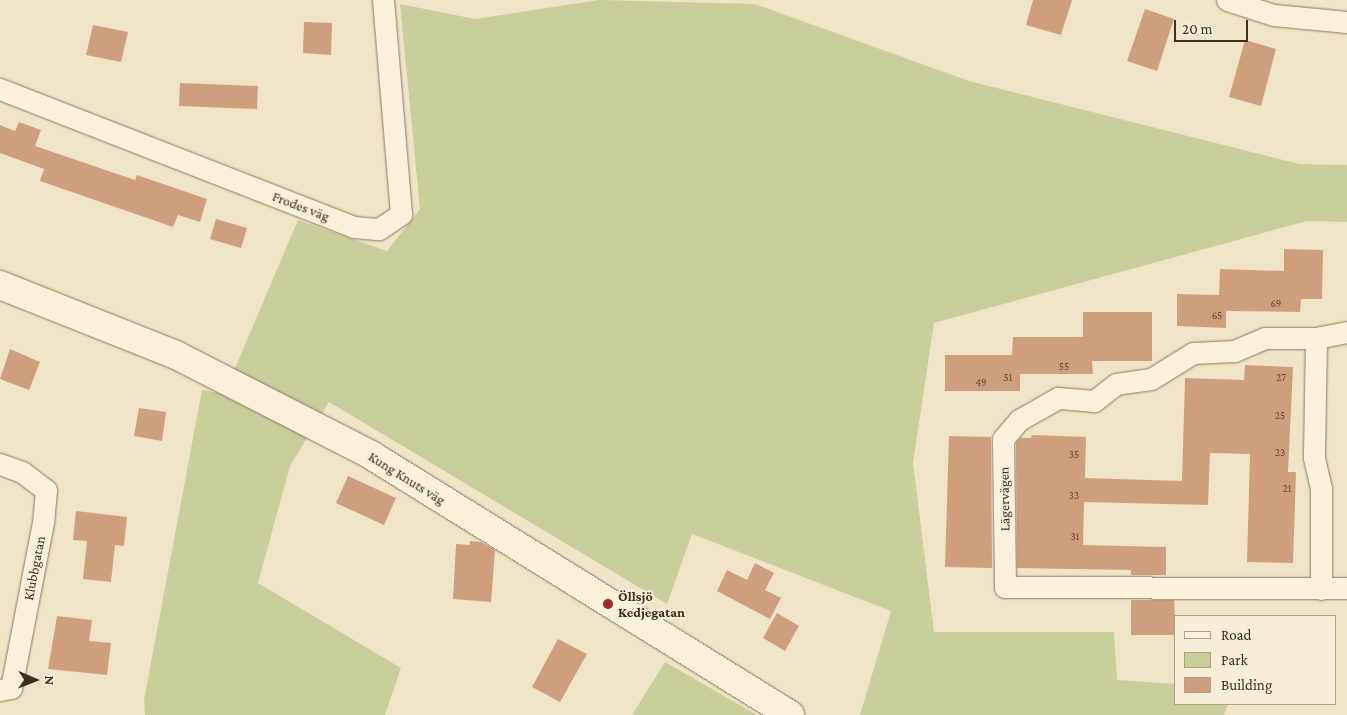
<!DOCTYPE html>
<meta charset="utf-8">
<style>
body{margin:0}
#map{position:relative;width:1347px;height:715px;overflow:hidden;background:#f0e4c8;font-family:"Crimson Pro",serif}
div>[style]{position:absolute}
.green>*{inset:0;background:#c9cf9b}
.building>*{inset:0;background:#cf9f7d}
.roads{filter:drop-shadow(0 0 1px #8d765c) drop-shadow(0 0 1px #8d765c)}
.street>*{height:21px;margin:-10.5px;padding:0 10.5px;transform-origin:10.5px;border-radius:10.5px;background:#faf1dc}
.secondary>*{height:28px;margin:-14px;padding:0 14px;transform-origin:14px;border-radius:14px;background:#faf1dc}
.dots>*{width:14px;height:14px;translate:-50% -50%;box-sizing:border-box;border:2px solid #f7eed8;border-radius:50%}
span{translate:-50% -50%;white-space:nowrap;text-align:center;line-height:1.15;-webkit-text-stroke:4px #f7eed8;paint-order:stroke}
.number-label{font-size:11px;color:#624a37}
.number-label span{-webkit-text-stroke-width:0}
.street-label{font-size:14px;color:#3d2e20}
.poi-label{font-size:14px;color:#3d2e20;font-weight:700}
.left{translate:0 -50%;text-align:left}
.legend{position:absolute;left:1174px;top:615px;width:162px;height:90px;box-sizing:border-box;background:#f7eed8;border:1px solid #ada18e;margin:0;padding:6px 9px;list-style:none;font-size:15px;color:#3d2e20}
.legend li{display:flex;align-items:center;gap:10px;height:25px}
.legend b{width:25px;border:1px solid #ada18e}
.north{position:absolute;left:10px;top:655px;width:50px;height:50px;-webkit-text-stroke:4px #f7eed8;paint-order:stroke;rotate:91deg;font-size:14px;font-weight:700;line-height:20px;text-align:center;color:#3d2e20}
.north::after{content:'';display:block;margin:auto;width:18px;height:22px;background:#3d2e20;clip-path:polygon(50% 0,100% 100%,50% 72%,0 100%)}
.scale{position:absolute;left:1174px;top:20px;width:74px;height:22px;box-sizing:border-box;border:2px solid #3d2e20;border-top:0;padding-left:6px;font-size:15px;line-height:18px;white-space:nowrap;color:#3d2e20;-webkit-text-stroke:4px #f7eed8;paint-order:stroke}
</style>
<div id="map">
<div class="green">
<div style="clip-path:polygon(599px 0,755px 4px,969px 81px,1299px 164px,1347px 165px,1347px 222px,1307px 221px,934px 323px,913px 463px,934px 632px,1114px 632px,1117px 680px,1176px 684px,1176px 704px,1228px 704px,1224px 715px,860px 715px,891px 611px,692px 534px,667px 604px,329px 402px,290px 466px,258px 583px,401px 668px,385px 715px,145px 715px,144px 700px,202px 390px,224px 394px,298px 220px,387px 251px,420px 209px,400px 4px,475px 19px)"></div>
<div style="clip-path:polygon(665px 662px,757px 715px,632px 715px)"></div>
</div>
<div class="building">
<div style="clip-path:polygon(1033px 0,1072px 0,1061px 35px,1026px 25px)"></div>
<div style="clip-path:polygon(1145px 9px,1174px 19px,1157px 71px,1127px 61px)"></div>
<div style="clip-path:polygon(304px 22px,332px 23px,331px 55px,303px 53px)"></div>
<div style="clip-path:polygon(93px 25px,128px 32px,121px 62px,86px 55px)"></div>
<div style="clip-path:polygon(1245px 40px,1276px 49px,1261px 106px,1229px 97px)"></div>
<div style="clip-path:polygon(180px 83px,258px 86px,257px 109px,179px 106px)"></div>
<div style="clip-path:polygon(19px 122px,41px 130px,35px 146px,135px 180px,137px 175px,207px 199px,200px 222px,178px 215px,173px 227px,40px 181px,44px 169px,0 153px,0 125px,15px 131px)"></div>
<div style="clip-path:polygon(216px 219px,247px 228px,241px 248px,210px 239px)"></div>
<div style="clip-path:polygon(1284px 249px,1323px 250px,1322px 299px,1301px 299px,1300px 312px,1226px 311px,1226px 328px,1177px 326px,1177px 294px,1219px 295px,1220px 269px,1284px 271px)"></div>
<div style="clip-path:polygon(1083px 312px,1152px 312px,1152px 361px,1092px 361px,1093px 374px,1020px 374px,1020px 391px,945px 391px,945px 355px,1012px 355px,1013px 337px,1083px 337px)"></div>
<div style="clip-path:polygon(10px 349px,40px 362px,29px 390px,0 379px)"></div>
<div style="clip-path:polygon(1245px 365px,1293px 367px,1288px 472px,1296px 472px,1293px 563px,1247px 562px,1250px 454px,1210px 453px,1208px 505px,1084px 502px,1083px 545px,1166px 547px,1166px 575px,1131px 575px,1131px 570px,1017px 568px,1016px 443px,1020px 438px,1031px 438px,1032px 435px,1086px 437px,1085px 478px,1182px 481px,1185px 378px,1244px 380px)"></div>
<div style="clip-path:polygon(139px 408px,166px 412px,162px 441px,134px 436px)"></div>
<div style="clip-path:polygon(949px 436px,991px 437px,992px 568px,945px 567px)"></div>
<div style="clip-path:polygon(348px 476px,396px 498px,384px 525px,336px 503px)"></div>
<div style="clip-path:polygon(76px 511px,127px 517px,124px 546px,115px 545px,111px 582px,83px 579px,87px 541px,73px 540px)"></div>
<div style="clip-path:polygon(470px 541px,481px 542px,495px 550px,491px 602px,453px 599px,456px 544px,470px 545px)"></div>
<div style="clip-path:polygon(755px 563px,774px 573px,765px 590px,781px 598px,770px 619px,717px 591px,727px 570px,747px 580px)"></div>
<div style="clip-path:polygon(1131px 600px,1174px 600px,1176px 635px,1131px 635px)"></div>
<div style="clip-path:polygon(777px 613px,799px 626px,785px 651px,763px 638px)"></div>
<div style="clip-path:polygon(57px 616px,92px 620px,89px 641px,111px 643px,107px 675px,48px 669px)"></div>
<div style="clip-path:polygon(558px 639px,587px 654px,560px 702px,532px 687px)"></div>
</div>
<div class="roads">
<div class="street">
<div style="left:1227px;top:0;width:49px;rotate:17.7deg"></div>
<div style="left:1274px;top:15px;width:73px;rotate:5.5deg"></div>
<div style="left:0;top:89px;width:380px;rotate:21.3deg"></div>
<div style="left:354px;top:227px;width:25px;rotate:5deg"></div>
<div style="left:379px;top:229px;width:27px;rotate:-34deg"></div>
<div style="left:401px;top:214px;width:215px;rotate:-94.8deg"></div>
<div style="left:1347px;top:332px;width:32px;rotate:169deg"></div>
<div style="left:1316px;top:338px;width:51px;rotate:180deg"></div>
<div style="left:1265px;top:338px;width:34px;rotate:157deg"></div>
<div style="left:1234px;top:351px;width:41px;rotate:177.2deg"></div>
<div style="left:1193px;top:353px;width:49px;rotate:148.2deg"></div>
<div style="left:1151px;top:379px;width:35px;rotate:172deg"></div>
<div style="left:1116px;top:384px;width:28px;rotate:142deg"></div>
<div style="left:1094px;top:401px;width:36px;rotate:-175deg"></div>
<div style="left:1058px;top:398px;width:45px;rotate:150.6deg"></div>
<div style="left:1019px;top:420px;width:25px;rotate:130deg"></div>
<div style="left:1003px;top:439px;width:148px;rotate:89.2deg"></div>
<div style="left:1005px;top:587px;width:342px;rotate:0.2deg"></div>
<div style="left:1316px;top:338px;width:120px;rotate:91deg"></div>
<div style="left:1314px;top:458px;width:31px;rotate:77deg"></div>
<div style="left:1321px;top:488px;width:101px;rotate:90deg"></div>
<div style="left:0;top:464px;width:23px;rotate:20deg"></div>
<div style="left:22px;top:472px;width:30px;rotate:37deg"></div>
<div style="left:46px;top:490px;width:32px;rotate:95deg"></div>
<div style="left:43px;top:522px;width:169px;rotate:100.9deg"></div>
<div style="left:11px;top:688px;width:11px;rotate:170deg"></div>
</div>
<div class="secondary">
<div style="left:0;top:285px;width:189px;rotate:21.7deg"></div>
<div style="left:176px;top:355px;width:219px;rotate:27.1deg"></div>
<div style="left:371px;top:455px;width:493px;rotate:31.8deg"></div>
</div>
</div>
<div class="dots">
<div style="left:608px;top:604px;background:#9e2a2b"></div>
</div>
<div class="number-label">
<span style="left:1276px;top:303px">69</span>
<span style="left:1217px;top:315px">65</span>
<span style="left:1064px;top:366px">55</span>
<span style="left:1008px;top:377px">51</span>
<span style="left:1281px;top:377px">27</span>
<span style="left:981px;top:382px">49</span>
<span style="left:1280px;top:415px">25</span>
<span style="left:1280px;top:452px">23</span>
<span style="left:1074px;top:454px">35</span>
<span style="left:1287px;top:488px">21</span>
<span style="left:1074px;top:495px">33</span>
<span style="left:1075px;top:536px">31</span>
</div>
<div class="street-label">
<span style="left:301px;top:206px;rotate:21deg">Frodes väg</span>
<span style="left:407px;top:478px;rotate:32deg">Kung Knuts väg</span>
<span style="left:1004px;top:499px;rotate:-91deg">Lägervägen</span>
<span style="left:34px;top:568px;rotate:-79deg">Klubbgatan</span>
</div>
<div class="poi-label">
<span class="left" style="left:618px;top:604px">Öllsjö<br>Kedjegatan</span>
</div>
<ul class="legend">
<li><b style="height:6px;background:#faf1dc"></b>Road</li>
<li><b style="height:14px;background:#c9cf9b"></b>Park</li>
<li><b style="height:14px;background:#cf9f7d"></b>Building</li>
</ul>
<div class="north">N</div>
<div class="scale">20 m</div>
</div>
